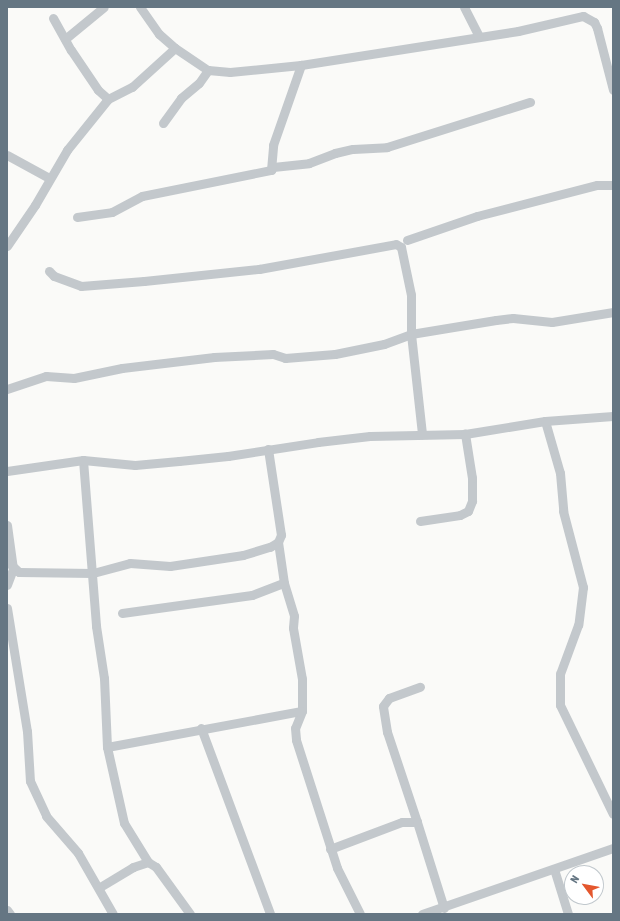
<!DOCTYPE html>
<style>
body{margin:0}
#map{position:relative;width:620px;height:921px;overflow:hidden;background:#fafaf8;font-family:"Asap Condensed",sans-serif}
div>[style]{position:absolute}
.minor>*{height:9px;margin:-4.5px;padding:0 4.5px;transform-origin:4.5px;border-radius:4.5px;background:#c3c8cc}
span{translate:-50% -50%;white-space:nowrap;text-align:center;line-height:1.15;-webkit-text-stroke:4px #fff;paint-order:stroke}
.frame{position:absolute;inset:0;border:8px solid #657683;pointer-events:none}
.north{position:absolute;left:564px;top:865px;width:40px;height:40px;box-sizing:border-box;background:#fff;border:1px solid #c1c8cd;border-radius:50%;rotate:302deg;font-size:11px;font-weight:700;line-height:16px;text-align:center;color:#657683}
.north::after{content:'';display:block;margin:auto;width:14px;height:18px;background:#e4572e;clip-path:polygon(50% 0,100% 100%,50% 72%,0 100%)}
</style>
<div id="map">
<div class="minor">
<div style="left:140px;top:7px;width:33px;rotate:55deg"></div>
<div style="left:159px;top:34px;width:21px;rotate:41deg"></div>
<div style="left:175px;top:48px;width:40px;rotate:34deg"></div>
<div style="left:208px;top:70px;width:22px;rotate:5deg"></div>
<div style="left:230px;top:72px;width:71px;rotate:-5.6deg"></div>
<div style="left:301px;top:65px;width:220px;rotate:-8.9deg"></div>
<div style="left:518px;top:31px;width:67px;rotate:-13deg"></div>
<div style="left:583px;top:16px;width:13px;rotate:29deg"></div>
<div style="left:594px;top:22px;width:7px;rotate:63deg"></div>
<div style="left:597px;top:28px;width:64px;rotate:75.5deg"></div>
<div style="left:464px;top:7px;width:33px;rotate:63deg"></div>
<div style="left:53px;top:18px;width:37px;rotate:61deg"></div>
<div style="left:71px;top:50px;width:48px;rotate:56deg"></div>
<div style="left:98px;top:90px;width:13px;rotate:42deg"></div>
<div style="left:108px;top:99px;width:27px;rotate:-27deg"></div>
<div style="left:132px;top:87px;width:58px;rotate:-42.2deg"></div>
<div style="left:65px;top:39px;width:50px;rotate:-39.4deg"></div>
<div style="left:163px;top:123px;width:31px;rotate:-54deg"></div>
<div style="left:181px;top:98px;width:23px;rotate:-40deg"></div>
<div style="left:199px;top:83px;width:16px;rotate:-55deg"></div>
<div style="left:7px;top:155px;width:48px;rotate:28.7deg"></div>
<div style="left:273px;top:167px;width:36px;rotate:-6deg"></div>
<div style="left:309px;top:163px;width:28px;rotate:-21deg"></div>
<div style="left:335px;top:153px;width:18px;rotate:-13deg"></div>
<div style="left:353px;top:149px;width:34px;rotate:-3deg"></div>
<div style="left:387px;top:147px;width:150px;rotate:-17.5deg"></div>
<div style="left:77px;top:217px;width:35px;rotate:-8deg"></div>
<div style="left:112px;top:212px;width:34px;rotate:-28deg"></div>
<div style="left:142px;top:196px;width:132px;rotate:-11.4deg"></div>
<div style="left:271px;top:170px;width:25px;rotate:-85deg"></div>
<div style="left:273px;top:145px;width:85px;rotate:-70.7deg"></div>
<div style="left:407px;top:240px;width:74px;rotate:-18.9deg"></div>
<div style="left:477px;top:216px;width:124px;rotate:-14.5deg"></div>
<div style="left:597px;top:185px;width:16px"></div>
<div style="left:7px;top:246px;width:50px;rotate:-55.7deg"></div>
<div style="left:35px;top:205px;width:64px;rotate:-59.8deg"></div>
<div style="left:67px;top:150px;width:65px;rotate:-51.2deg"></div>
<div style="left:49px;top:271px;width:7px;rotate:45deg"></div>
<div style="left:54px;top:276px;width:29px;rotate:20deg"></div>
<div style="left:81px;top:286px;width:63px;rotate:-4.5deg"></div>
<div style="left:144px;top:281px;width:116px;rotate:-6deg"></div>
<div style="left:259px;top:269px;width:139px;rotate:-10.3deg"></div>
<div style="left:396px;top:244px;width:6px;rotate:31deg"></div>
<div style="left:401px;top:247px;width:49px;rotate:78.2deg"></div>
<div style="left:411px;top:295px;width:39px;rotate:90deg"></div>
<div style="left:411px;top:334px;width:101px;rotate:83.7deg"></div>
<div style="left:7px;top:389px;width:41px;rotate:-18.4deg"></div>
<div style="left:46px;top:376px;width:28px;rotate:4deg"></div>
<div style="left:74px;top:378px;width:49px;rotate:-11.8deg"></div>
<div style="left:122px;top:368px;width:93px;rotate:-6.8deg"></div>
<div style="left:214px;top:357px;width:59px;rotate:-2.9deg"></div>
<div style="left:273px;top:354px;width:13px;rotate:18deg"></div>
<div style="left:285px;top:358px;width:50px;rotate:-4.6deg"></div>
<div style="left:335px;top:354px;width:50px;rotate:-11.5deg"></div>
<div style="left:384px;top:344px;width:29px;rotate:-20deg"></div>
<div style="left:411px;top:334px;width:86px;rotate:-9.4deg"></div>
<div style="left:496px;top:320px;width:17px;rotate:-7deg"></div>
<div style="left:513px;top:318px;width:39px;rotate:6deg"></div>
<div style="left:552px;top:322px;width:62px;rotate:-9.3deg"></div>
<div style="left:545px;top:421px;width:54px;rotate:73.9deg"></div>
<div style="left:560px;top:473px;width:38px;rotate:85deg"></div>
<div style="left:563px;top:511px;width:79px;rotate:75.3deg"></div>
<div style="left:583px;top:587px;width:38px;rotate:97deg"></div>
<div style="left:578px;top:625px;width:52px;rotate:110.2deg"></div>
<div style="left:560px;top:674px;width:31px;rotate:90deg"></div>
<div style="left:560px;top:705px;width:121px;rotate:64.1deg"></div>
<div style="left:83px;top:460px;width:167px;rotate:85.5deg"></div>
<div style="left:96px;top:626px;width:53px;rotate:81.3deg"></div>
<div style="left:104px;top:678px;width:69px;rotate:87.5deg"></div>
<div style="left:107px;top:747px;width:78px;rotate:77.4deg"></div>
<div style="left:124px;top:823px;width:46px;rotate:58.4deg"></div>
<div style="left:7px;top:471px;width:77px;rotate:-8.2deg"></div>
<div style="left:83px;top:460px;width:52px;rotate:5.5deg"></div>
<div style="left:135px;top:465px;width:44px;rotate:-5.2deg"></div>
<div style="left:179px;top:461px;width:49px;rotate:-5.8deg"></div>
<div style="left:228px;top:456px;width:91px;rotate:-8.8deg"></div>
<div style="left:318px;top:442px;width:52px;rotate:-6.6deg"></div>
<div style="left:370px;top:436px;width:95px;rotate:-1.2deg"></div>
<div style="left:465px;top:434px;width:81px;rotate:-9.2deg"></div>
<div style="left:545px;top:421px;width:68px;rotate:-4.2deg"></div>
<div style="left:420px;top:521px;width:40px;rotate:-8.5deg"></div>
<div style="left:460px;top:515px;width:9px;rotate:-27deg"></div>
<div style="left:468px;top:511px;width:11px;rotate:-68deg"></div>
<div style="left:472px;top:501px;width:23px;rotate:-90deg"></div>
<div style="left:472px;top:478px;width:45px;rotate:-99deg"></div>
<div style="left:7px;top:525px;width:44px;rotate:82.2deg"></div>
<div style="left:13px;top:569px;width:17px;rotate:111deg"></div>
<div style="left:278px;top:542px;width:41px;rotate:81.7deg"></div>
<div style="left:284px;top:583px;width:34px;rotate:73deg"></div>
<div style="left:294px;top:616px;width:12px;rotate:95deg"></div>
<div style="left:293px;top:628px;width:52px;rotate:80deg"></div>
<div style="left:302px;top:679px;width:32px;rotate:90deg"></div>
<div style="left:302px;top:711px;width:18px;rotate:112deg"></div>
<div style="left:295px;top:728px;width:12px;rotate:85deg"></div>
<div style="left:296px;top:740px;width:134px;rotate:72.2deg"></div>
<div style="left:337px;top:868px;width:51px;rotate:63.4deg"></div>
<div style="left:7px;top:561px;width:16px;rotate:43deg"></div>
<div style="left:19px;top:572px;width:74px;rotate:0.8deg"></div>
<div style="left:93px;top:573px;width:38px;rotate:-15deg"></div>
<div style="left:130px;top:563px;width:40px;rotate:4.3deg"></div>
<div style="left:170px;top:566px;width:74px;rotate:-8.6deg"></div>
<div style="left:243px;top:555px;width:28px;rotate:-17deg"></div>
<div style="left:270px;top:547px;width:9px;rotate:-32deg"></div>
<div style="left:278px;top:542px;width:8px;rotate:-67deg"></div>
<div style="left:281px;top:535px;width:87px;rotate:-98.6deg"></div>
<div style="left:7px;top:608px;width:125px;rotate:80.8deg"></div>
<div style="left:27px;top:731px;width:50px;rotate:86.6deg"></div>
<div style="left:30px;top:781px;width:38px;rotate:65deg"></div>
<div style="left:46px;top:816px;width:49px;rotate:49.1deg"></div>
<div style="left:78px;top:853px;width:70px;rotate:60.2deg"></div>
<div style="left:122px;top:613px;width:131px;rotate:-7.9deg"></div>
<div style="left:252px;top:595px;width:34px;rotate:-21deg"></div>
<div style="left:201px;top:728px;width:198px;rotate:69.6deg"></div>
<div style="left:107px;top:747px;width:198px;rotate:-10.5deg"></div>
<div style="left:417px;top:822px;width:95px;rotate:-108.4deg"></div>
<div style="left:387px;top:732px;width:26px;rotate:-99deg"></div>
<div style="left:383px;top:706px;width:10px;rotate:-53deg"></div>
<div style="left:389px;top:698px;width:33px;rotate:-20deg"></div>
<div style="left:330px;top:849px;width:77px;rotate:-20.6deg"></div>
<div style="left:402px;top:822px;width:15px"></div>
<div style="left:417px;top:822px;width:90px;rotate:72.6deg"></div>
<div style="left:554px;top:869px;width:47px;rotate:72.7deg"></div>
<div style="left:100px;top:887px;width:39px;rotate:-31deg"></div>
<div style="left:133px;top:867px;width:16px;rotate:-18deg"></div>
<div style="left:148px;top:862px;width:9px;rotate:32deg"></div>
<div style="left:156px;top:867px;width:58px;rotate:54.1deg"></div>
<div style="left:7px;top:910px;width:5px;rotate:53deg"></div>
<div style="left:422px;top:914px;width:202px;rotate:-19.1deg"></div>
</div>
<div class="frame"></div>
<div class="north">N</div>
</div>
